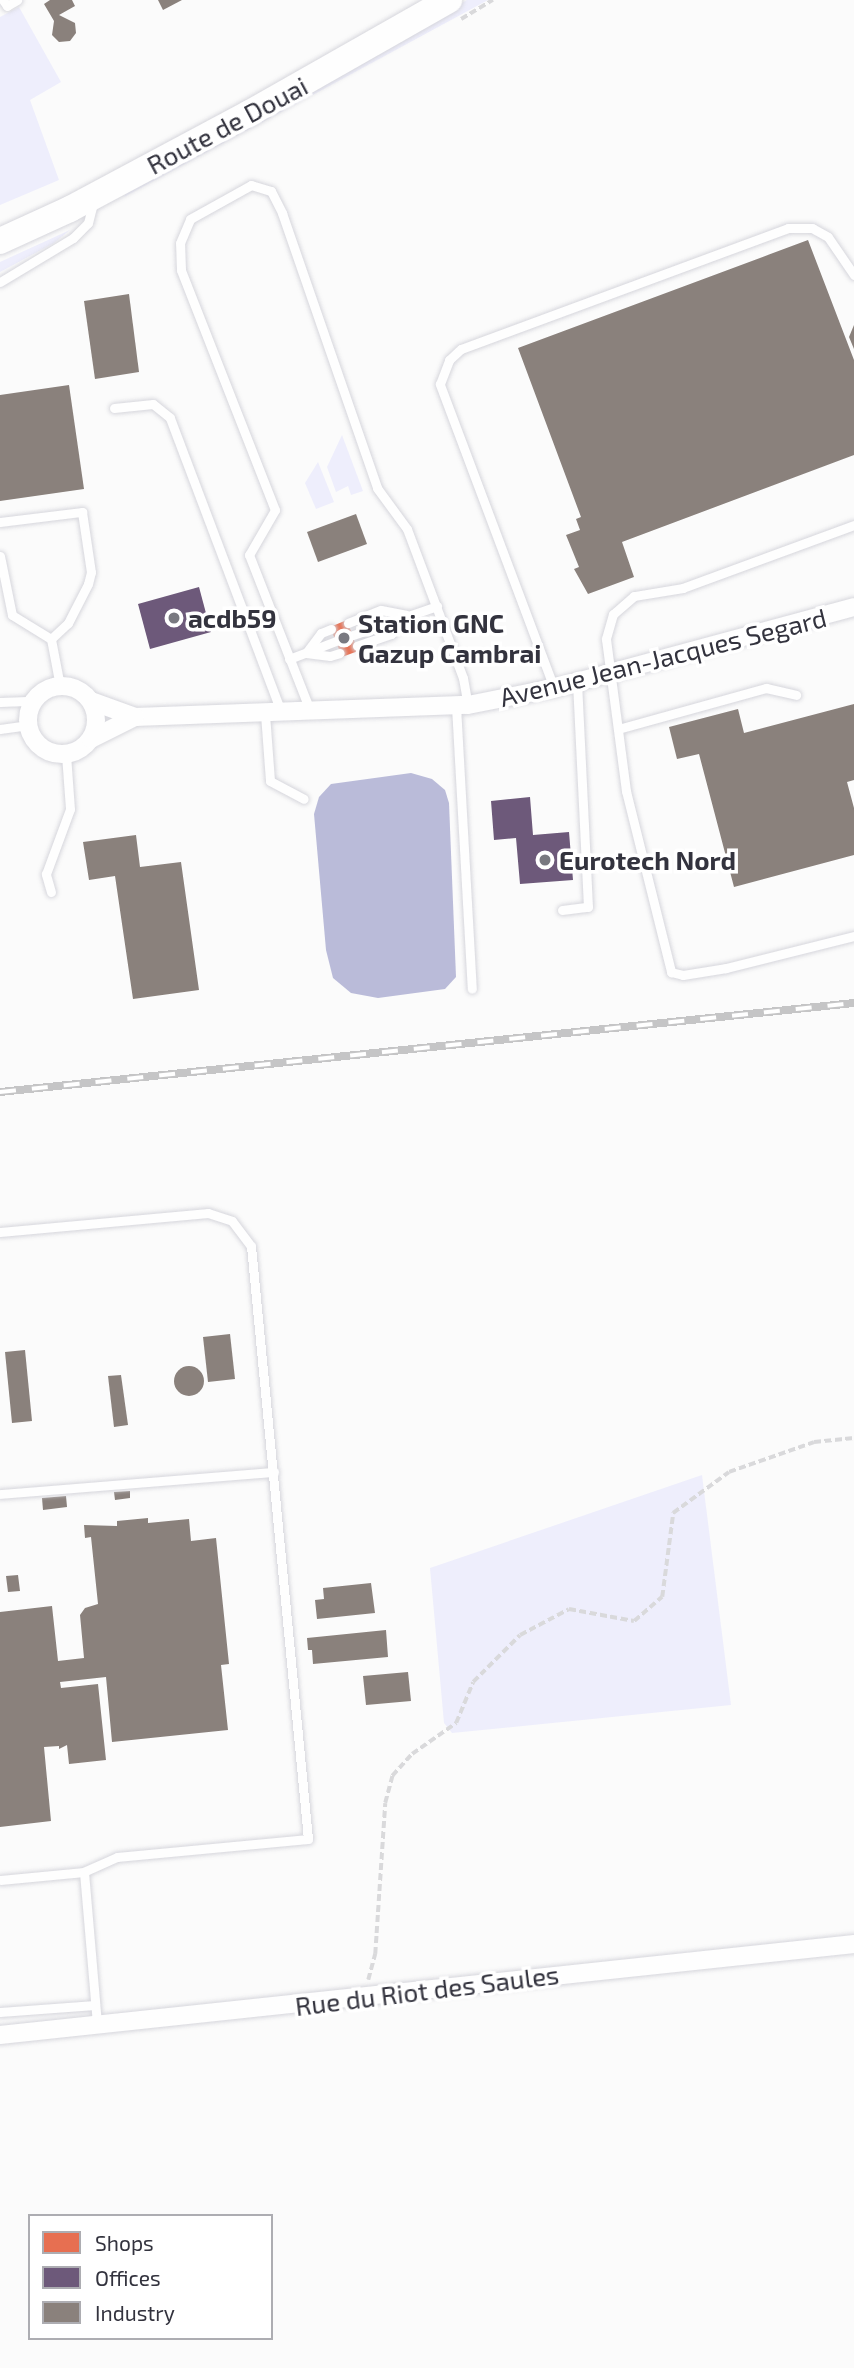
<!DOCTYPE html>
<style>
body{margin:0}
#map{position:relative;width:854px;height:2368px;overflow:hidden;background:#fbfbfb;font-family:"Exo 2",sans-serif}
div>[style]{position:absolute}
.green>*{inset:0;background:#eeeefc}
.water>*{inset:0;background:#babbd9}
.shops>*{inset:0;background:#e76f51}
.offices>*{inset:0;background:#6d597a}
.industry>*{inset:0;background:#8a817c}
.round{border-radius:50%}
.path>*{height:3.5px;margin-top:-1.75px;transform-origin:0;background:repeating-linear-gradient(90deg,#d9d9db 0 7px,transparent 0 10.5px)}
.roads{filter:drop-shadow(0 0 2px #d6d6dc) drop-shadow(0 0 2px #d6d6dc)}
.service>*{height:9px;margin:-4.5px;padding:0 4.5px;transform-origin:4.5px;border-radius:4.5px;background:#fefefe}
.minor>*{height:18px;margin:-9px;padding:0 9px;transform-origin:9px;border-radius:9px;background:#fefefe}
.minor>.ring{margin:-9px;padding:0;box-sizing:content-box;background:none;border:18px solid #fefefe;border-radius:50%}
.secondary>*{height:26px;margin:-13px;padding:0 13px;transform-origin:13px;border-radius:13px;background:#fefefe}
.rail>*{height:8px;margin-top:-4px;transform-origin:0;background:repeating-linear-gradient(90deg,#fff 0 16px,#c5c5c6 0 32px);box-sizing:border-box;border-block:2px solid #c5c5c6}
.dots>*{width:19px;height:19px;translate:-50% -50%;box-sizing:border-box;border:4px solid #fff;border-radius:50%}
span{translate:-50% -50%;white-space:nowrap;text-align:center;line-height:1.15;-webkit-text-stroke:7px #fff;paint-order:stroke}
.street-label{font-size:26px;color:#33333e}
.poi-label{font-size:26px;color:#33333e;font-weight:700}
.left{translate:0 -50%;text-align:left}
.legend{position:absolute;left:28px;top:2214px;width:245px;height:126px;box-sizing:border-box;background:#fff;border:2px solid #adadb2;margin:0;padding:9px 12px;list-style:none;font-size:21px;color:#33333e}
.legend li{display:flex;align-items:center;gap:14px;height:35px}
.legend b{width:35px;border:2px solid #adadb2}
</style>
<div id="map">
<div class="green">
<div style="clip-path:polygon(467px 0,488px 0,124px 197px,127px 191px)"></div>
<div style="clip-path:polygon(19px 7px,61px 82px,30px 100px,59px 180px,0 205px,0 17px)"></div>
<div style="clip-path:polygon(70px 230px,54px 243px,0 272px,0 262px)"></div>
<div style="clip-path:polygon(342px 435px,363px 491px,351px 495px,348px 486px,336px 492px,327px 467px)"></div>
<div style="clip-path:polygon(318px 462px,334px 502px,316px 509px,305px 483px)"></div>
<div style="clip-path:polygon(702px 1475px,731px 1705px,452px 1733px,444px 1723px,430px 1568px)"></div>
</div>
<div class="water">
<div style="clip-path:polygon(411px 773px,432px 779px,445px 790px,449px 803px,456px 977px,445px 989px,378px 998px,351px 993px,333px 978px,326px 950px,314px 814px,319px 797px,331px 784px)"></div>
</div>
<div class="shops">
<div style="clip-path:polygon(347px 620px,358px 651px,342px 657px,330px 627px)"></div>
</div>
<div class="offices">
<div style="clip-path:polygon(199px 587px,211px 632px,150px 649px,138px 604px)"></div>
<div style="clip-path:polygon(530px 797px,533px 835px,569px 832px,573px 880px,520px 884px,516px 838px,494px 840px,491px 801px)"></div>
</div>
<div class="industry">
<div style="clip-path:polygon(50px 0,72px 0,75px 6px,59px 15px,75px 23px,76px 33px,70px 41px,59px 42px,52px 35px,54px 21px,44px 4px)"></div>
<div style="clip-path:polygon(158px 0,182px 0,163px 10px)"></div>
<div style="clip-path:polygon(808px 240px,854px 360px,854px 455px,622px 542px,634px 577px,588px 594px,574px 569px,579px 567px,566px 535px,580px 530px,576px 519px,581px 517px,518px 348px)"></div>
<div style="clip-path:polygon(129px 294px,139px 372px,95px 379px,84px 301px)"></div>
<div style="clip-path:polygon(854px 325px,854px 349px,849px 337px)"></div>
<div style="clip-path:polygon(69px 385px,84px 489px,0 501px,0 395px)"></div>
<div style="clip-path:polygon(356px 514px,367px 544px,318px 562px,307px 532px)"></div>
<div style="clip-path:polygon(854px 704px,854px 780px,847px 782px,854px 808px,854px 855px,734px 887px,699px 754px,677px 759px,669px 727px,738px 709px,744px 733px)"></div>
<div style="clip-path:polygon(136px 835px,140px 867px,181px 862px,199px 990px,133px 999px,115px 876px,89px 880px,83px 842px)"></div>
<div style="clip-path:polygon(230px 1334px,235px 1379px,208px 1382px,203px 1337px)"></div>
<div style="clip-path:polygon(25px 1350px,32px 1421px,12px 1423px,5px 1352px)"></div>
<div class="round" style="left:174px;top:1366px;width:30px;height:30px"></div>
<div style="clip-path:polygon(121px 1375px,128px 1425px,114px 1427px,108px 1376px)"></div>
<div style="clip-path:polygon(130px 1491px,130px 1498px,115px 1500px,114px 1492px)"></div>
<div style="clip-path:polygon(66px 1496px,67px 1507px,43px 1510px,42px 1498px)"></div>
<div style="clip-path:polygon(148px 1518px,148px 1523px,189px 1519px,191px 1541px,216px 1538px,229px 1664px,221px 1665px,228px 1730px,112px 1742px,106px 1677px,60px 1682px,61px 1688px,98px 1684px,106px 1760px,69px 1764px,67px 1745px,59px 1749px,59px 1746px,44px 1747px,51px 1821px,0 1827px,0 1612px,52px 1606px,58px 1661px,84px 1658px,80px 1615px,85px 1608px,98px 1604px,91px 1537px,85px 1538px,84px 1525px,117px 1526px,117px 1521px)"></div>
<div style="clip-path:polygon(18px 1575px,20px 1591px,8px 1592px,6px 1576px)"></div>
<div style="clip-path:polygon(371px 1583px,375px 1613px,317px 1619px,315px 1600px,324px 1599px,323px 1588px)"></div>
<div style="clip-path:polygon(386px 1630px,388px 1657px,313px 1664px,312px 1650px,308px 1650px,307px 1638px)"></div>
<div style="clip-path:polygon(408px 1672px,411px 1701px,366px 1705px,363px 1676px)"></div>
</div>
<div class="path">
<div style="left:461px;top:19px;width:37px;rotate:-31deg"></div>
<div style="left:368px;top:1980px;width:27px;rotate:-75deg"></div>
<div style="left:375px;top:1954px;width:151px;rotate:-86.2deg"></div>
<div style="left:385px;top:1803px;width:28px;rotate:-75deg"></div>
<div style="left:392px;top:1776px;width:30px;rotate:-48deg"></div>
<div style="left:412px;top:1754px;width:54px;rotate:-35.2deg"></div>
<div style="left:456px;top:1723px;width:44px;rotate:-67.5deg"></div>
<div style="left:473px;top:1682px;width:66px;rotate:-45deg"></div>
<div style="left:520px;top:1635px;width:55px;rotate:-28deg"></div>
<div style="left:569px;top:1609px;width:66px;rotate:10.5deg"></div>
<div style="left:634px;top:1621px;width:37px;rotate:-41deg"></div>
<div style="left:662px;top:1597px;width:85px;rotate:-82.5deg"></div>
<div style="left:673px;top:1513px;width:69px;rotate:-36.2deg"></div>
<div style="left:729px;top:1472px;width:90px;rotate:-19.4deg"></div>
<div style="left:814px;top:1442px;width:40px;rotate:-5.7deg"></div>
</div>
<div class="roads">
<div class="service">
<div style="left:3px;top:0;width:7px;rotate:56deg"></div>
<div style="left:7px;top:6px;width:12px;rotate:-31deg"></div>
<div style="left:0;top:282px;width:85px;rotate:-31.1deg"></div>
<div style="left:73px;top:238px;width:21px;rotate:-45deg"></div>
<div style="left:88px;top:223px;width:21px;rotate:-76deg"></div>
<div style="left:114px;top:408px;width:39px;rotate:-6deg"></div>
<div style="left:153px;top:404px;width:22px;rotate:39deg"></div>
<div style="left:170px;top:418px;width:314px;rotate:69.3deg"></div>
<div style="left:0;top:522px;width:83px;rotate:-7deg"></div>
<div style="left:82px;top:512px;width:61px;rotate:81.5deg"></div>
<div style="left:91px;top:572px;width:12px;rotate:104deg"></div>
<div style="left:88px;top:584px;width:44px;rotate:117.1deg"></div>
<div style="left:68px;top:623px;width:23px;rotate:137deg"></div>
<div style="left:854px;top:525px;width:182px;rotate:159.8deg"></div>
<div style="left:683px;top:588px;width:50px;rotate:170.7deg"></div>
<div style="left:634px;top:596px;width:28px;rotate:139deg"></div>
<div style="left:613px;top:614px;width:26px;rotate:106deg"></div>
<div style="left:606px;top:639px;width:153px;rotate:82.5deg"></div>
<div style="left:626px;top:791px;width:187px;rotate:76deg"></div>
<div style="left:671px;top:972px;width:12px;rotate:14deg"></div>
<div style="left:683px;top:975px;width:44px;rotate:-9.2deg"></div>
<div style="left:726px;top:968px;width:132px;rotate:-14deg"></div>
<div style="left:0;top:556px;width:60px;rotate:78.5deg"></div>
<div style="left:12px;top:615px;width:46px;rotate:31.6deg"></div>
<div style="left:348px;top:623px;width:35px;rotate:-22deg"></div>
<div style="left:381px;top:610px;width:25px;rotate:11deg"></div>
<div style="left:406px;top:615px;width:24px;rotate:128deg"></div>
<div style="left:391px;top:634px;width:36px;rotate:161deg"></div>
<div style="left:331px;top:629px;width:11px;rotate:158deg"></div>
<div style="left:321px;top:633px;width:25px;rotate:127deg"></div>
<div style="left:306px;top:653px;width:24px;rotate:7deg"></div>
<div style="left:330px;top:656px;width:10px;rotate:-17deg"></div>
<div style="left:353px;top:635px;width:89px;rotate:-19deg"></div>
<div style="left:51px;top:639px;width:48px;rotate:79.2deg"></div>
<div style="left:289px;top:659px;width:50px;rotate:-21deg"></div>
<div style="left:554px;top:688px;width:325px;rotate:-110.6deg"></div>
<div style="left:440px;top:384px;width:26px;rotate:-69deg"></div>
<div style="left:449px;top:360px;width:16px;rotate:-43deg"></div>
<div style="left:461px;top:349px;width:349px;rotate:-20.3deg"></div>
<div style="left:788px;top:228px;width:24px"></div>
<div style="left:812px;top:228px;width:18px;rotate:29deg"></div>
<div style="left:828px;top:237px;width:46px;rotate:55.6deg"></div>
<div style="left:0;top:702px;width:34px;rotate:-2deg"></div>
<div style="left:456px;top:706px;width:283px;rotate:86.8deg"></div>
<div style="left:311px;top:713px;width:170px;rotate:-111.4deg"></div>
<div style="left:249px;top:555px;width:52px;rotate:-60deg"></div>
<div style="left:275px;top:510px;width:258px;rotate:-111.4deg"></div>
<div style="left:181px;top:270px;width:27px;rotate:-92deg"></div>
<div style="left:180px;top:243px;width:26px;rotate:-67deg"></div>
<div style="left:190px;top:219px;width:70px;rotate:-29.1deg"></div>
<div style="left:251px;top:185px;width:21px;rotate:17deg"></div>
<div style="left:271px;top:191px;width:25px;rotate:63deg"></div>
<div style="left:282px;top:213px;width:291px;rotate:70.9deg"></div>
<div style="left:377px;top:488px;width:51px;rotate:53.8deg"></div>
<div style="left:407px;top:529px;width:159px;rotate:69.4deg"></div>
<div style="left:463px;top:678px;width:27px;rotate:80deg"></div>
<div style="left:265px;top:714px;width:67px;rotate:85.7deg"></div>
<div style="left:270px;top:781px;width:38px;rotate:28deg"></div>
<div style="left:0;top:729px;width:29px;rotate:-8deg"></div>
<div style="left:618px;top:729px;width:154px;rotate:-15.5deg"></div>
<div style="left:766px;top:688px;width:31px;rotate:13deg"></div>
<div style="left:51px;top:892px;width:19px;rotate:-106deg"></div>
<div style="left:46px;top:874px;width:69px;rotate:-69.7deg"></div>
<div style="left:70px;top:809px;width:55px;rotate:-94.2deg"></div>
<div style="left:562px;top:910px;width:26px;rotate:-7deg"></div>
<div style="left:588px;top:907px;width:226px;rotate:-92.8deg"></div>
<div style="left:0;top:1232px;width:209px;rotate:-5.2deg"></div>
<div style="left:208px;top:1213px;width:25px;rotate:18deg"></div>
<div style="left:232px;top:1221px;width:31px;rotate:53deg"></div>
<div style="left:251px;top:1246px;width:596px;rotate:84.51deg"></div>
<div style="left:308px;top:1839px;width:192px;rotate:174.6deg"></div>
<div style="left:117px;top:1857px;width:36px;rotate:156deg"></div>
<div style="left:84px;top:1872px;width:84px;rotate:174.6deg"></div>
<div style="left:0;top:1494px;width:275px;rotate:-4.6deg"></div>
<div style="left:84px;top:1872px;width:153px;rotate:85.1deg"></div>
<div style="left:0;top:2012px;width:95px;rotate:-4.2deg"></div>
</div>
<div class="minor">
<div class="ring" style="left:28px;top:686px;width:50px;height:50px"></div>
<div style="left:91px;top:701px;width:47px;rotate:20deg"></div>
<div style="left:135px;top:717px;width:333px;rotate:-2.1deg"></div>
<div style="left:468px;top:705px;width:88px;rotate:-11.2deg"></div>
<div style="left:554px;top:688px;width:311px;rotate:-15.1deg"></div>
<div style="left:91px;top:739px;width:49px;rotate:-26.6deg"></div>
<div style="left:0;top:2035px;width:859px;rotate:-6.08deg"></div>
</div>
<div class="secondary">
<div style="left:0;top:241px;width:77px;rotate:-24.6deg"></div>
<div style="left:70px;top:209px;width:204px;rotate:-28.1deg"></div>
<div style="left:250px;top:113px;width:229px;rotate:-29.6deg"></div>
</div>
</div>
<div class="rail">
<div style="left:0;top:1092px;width:859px;rotate:-5.95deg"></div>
</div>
<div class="dots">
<div style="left:174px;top:618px;background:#797980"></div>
<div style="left:344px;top:638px;background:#797980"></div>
<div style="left:545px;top:860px;background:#797980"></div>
</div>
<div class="street-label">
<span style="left:227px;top:125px;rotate:-28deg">Route de Douai</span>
<span style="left:663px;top:657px;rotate:-14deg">Avenue Jean-Jacques Segard</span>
<span style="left:427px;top:1990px;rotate:-7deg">Rue du Riot des Saules</span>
</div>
<div class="poi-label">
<span class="left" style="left:188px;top:618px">acdb59</span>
<span class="left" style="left:358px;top:638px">Station GNC<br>Gazup Cambrai</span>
<span class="left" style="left:559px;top:860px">Eurotech Nord</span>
</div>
<ul class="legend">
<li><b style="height:19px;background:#e76f51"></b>Shops</li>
<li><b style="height:19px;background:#6d597a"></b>Offices</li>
<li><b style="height:19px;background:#8a817c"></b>Industry</li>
</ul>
</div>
